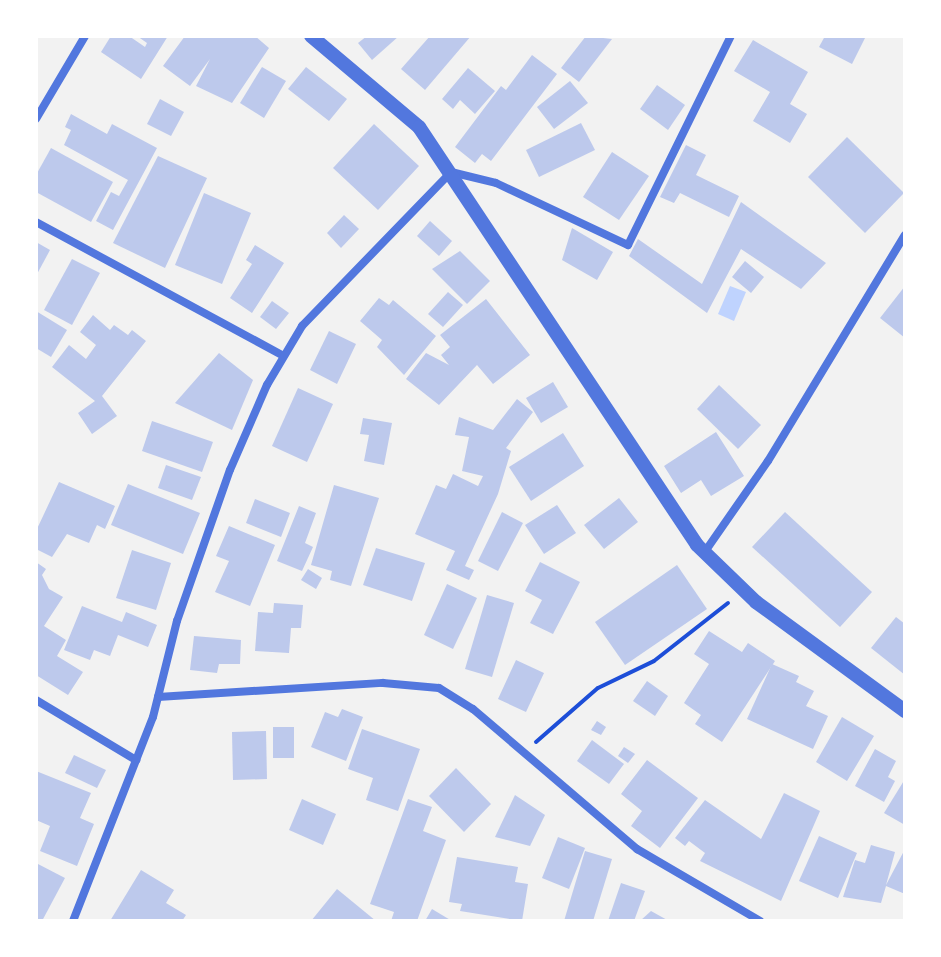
<!DOCTYPE html>
<style>
body{margin:0}
#map{position:relative;width:941px;height:957px;overflow:hidden;background:#f2f2f2;font-family:"IBM Plex Sans",sans-serif}
div>[style]{position:absolute}
.water>*{inset:0;background:#bfd3fe}
.building>*{inset:0;background:#bdc9ec}
.path>*{height:4px;margin:-2px;padding:0 2px;transform-origin:2px;border-radius:2px;background:#1d4ed8}
.minor>*{height:8px;margin:-4px;padding:0 4px;transform-origin:4px;border-radius:4px;background:#5277de}
.tertiary>*{height:14px;margin:-7px;padding:0 7px;transform-origin:7px;border-radius:7px;background:#5277de}
span{translate:-50% -50%;white-space:nowrap;text-align:center;line-height:1.15;-webkit-text-stroke:7px #fff;paint-order:stroke}
.frame{position:absolute;inset:0;border:38px solid #fff;pointer-events:none}
</style>
<div id="map">
<div class="water">
<div style="clip-path:polygon(730px 286px,746px 292px,734px 321px,718px 314px)"></div>
</div>
<div class="building">
<div style="clip-path:polygon(111px 36px,129px 36px,145px 47px,147px 43px,137px 36px,168px 36px,141px 79px,101px 52px)"></div>
<div style="clip-path:polygon(185px 36px,255px 36px,269px 48px,232px 103px,196px 86px,210px 59px,190px 86px,163px 66px)"></div>
<div style="clip-path:polygon(367px 36px,399px 36px,372px 60px,358px 43px)"></div>
<div style="clip-path:polygon(430px 36px,471px 36px,425px 90px,401px 69px)"></div>
<div style="clip-path:polygon(586px 36px,612px 39px,579px 82px,561px 68px)"></div>
<div style="clip-path:polygon(825px 36px,866px 36px,852px 64px,819px 47px)"></div>
<div style="clip-path:polygon(753px 40px,808px 72px,790px 104px,807px 114px,790px 143px,753px 121px,770px 92px,734px 71px)"></div>
<div style="clip-path:polygon(532px 55px,557px 74px,491px 161px,482px 154px,475px 163px,455px 147px,501px 86px,506px 90px)"></div>
<div style="clip-path:polygon(262px 67px,286px 81px,264px 118px,240px 103px)"></div>
<div style="clip-path:polygon(306px 67px,347px 99px,329px 121px,288px 89px)"></div>
<div style="clip-path:polygon(468px 68px,495px 91px,475px 114px,460px 100px,453px 109px,442px 99px)"></div>
<div style="clip-path:polygon(570px 81px,588px 103px,554px 129px,537px 107px)"></div>
<div style="clip-path:polygon(657px 85px,685px 105px,668px 130px,640px 109px)"></div>
<div style="clip-path:polygon(160px 99px,184px 112px,171px 136px,147px 124px)"></div>
<div style="clip-path:polygon(71px 114px,107px 134px,112px 124px,157px 148px,113px 230px,96px 221px,111px 192px,119px 196px,128px 180px,64px 145px,71px 130px,65px 127px)"></div>
<div style="clip-path:polygon(581px 123px,595px 150px,539px 177px,526px 150px)"></div>
<div style="clip-path:polygon(374px 124px,419px 166px,378px 210px,333px 168px)"></div>
<div style="clip-path:polygon(847px 137px,904px 193px,865px 233px,808px 177px)"></div>
<div style="clip-path:polygon(686px 145px,706px 155px,696px 175px,739px 196px,729px 217px,680px 193px,674px 203px,660px 197px)"></div>
<div style="clip-path:polygon(51px 148px,113px 182px,91px 222px,36px 192px,36px 175px)"></div>
<div style="clip-path:polygon(612px 152px,649px 176px,619px 220px,583px 197px)"></div>
<div style="clip-path:polygon(158px 156px,207px 178px,165px 268px,113px 243px)"></div>
<div style="clip-path:polygon(204px 193px,251px 213px,222px 284px,175px 265px)"></div>
<div style="clip-path:polygon(741px 202px,826px 263px,801px 289px,741px 249px,707px 313px,629px 256px,638px 239px,702px 284px)"></div>
<div style="clip-path:polygon(344px 215px,359px 229px,341px 248px,327px 233px)"></div>
<div style="clip-path:polygon(430px 221px,452px 241px,439px 256px,417px 236px)"></div>
<div style="clip-path:polygon(572px 228px,613px 252px,597px 280px,562px 260px)"></div>
<div style="clip-path:polygon(36px 242px,50px 250px,36px 276px)"></div>
<div style="clip-path:polygon(255px 245px,284px 263px,252px 313px,230px 298px,252px 264px,246px 260px)"></div>
<div style="clip-path:polygon(460px 251px,490px 281px,467px 304px,432px 269px)"></div>
<div style="clip-path:polygon(72px 259px,100px 273px,72px 325px,44px 310px)"></div>
<div style="clip-path:polygon(745px 261px,764px 277px,751px 293px,732px 277px)"></div>
<div style="clip-path:polygon(905px 286px,905px 338px,880px 318px)"></div>
<div style="clip-path:polygon(448px 292px,463px 305px,443px 327px,428px 314px)"></div>
<div style="clip-path:polygon(379px 298px,389px 305px,393px 300px,436px 336px,404px 375px,377px 347px,382px 340px,360px 321px)"></div>
<div style="clip-path:polygon(486px 299px,530px 355px,493px 384px,477px 365px,439px 405px,406px 379px,426px 353px,449px 365px,441px 355px,450px 347px,440px 335px)"></div>
<div style="clip-path:polygon(272px 301px,289px 313px,276px 329px,260px 317px)"></div>
<div style="clip-path:polygon(36px 311px,67px 330px,51px 357px,36px 348px)"></div>
<div style="clip-path:polygon(93px 315px,110px 330px,114px 325px,128px 335px,132px 330px,146px 341px,102px 396px,117px 416px,92px 434px,78px 413px,95px 401px,52px 367px,69px 345px,86px 359px,96px 345px,80px 332px)"></div>
<div style="clip-path:polygon(329px 331px,356px 344px,337px 384px,310px 370px)"></div>
<div style="clip-path:polygon(219px 353px,253px 380px,232px 430px,175px 403px)"></div>
<div style="clip-path:polygon(553px 382px,568px 407px,541px 423px,526px 398px)"></div>
<div style="clip-path:polygon(719px 385px,761px 425px,738px 449px,697px 409px)"></div>
<div style="clip-path:polygon(298px 388px,333px 404px,307px 462px,272px 446px)"></div>
<div style="clip-path:polygon(517px 399px,533px 412px,506px 448px,511px 451px,498px 494px,465px 566px,474px 570px,469px 580px,446px 570px,455px 551px,415px 534px,436px 485px,446px 489px,453px 474px,478px 486px,483px 476px,462px 471px,469px 437px,455px 435px,459px 417px,493px 430px)"></div>
<div style="clip-path:polygon(363px 418px,392px 423px,384px 465px,364px 461px,369px 435px,360px 434px)"></div>
<div style="clip-path:polygon(152px 421px,213px 442px,202px 472px,142px 451px)"></div>
<div style="clip-path:polygon(716px 432px,744px 476px,711px 496px,701px 480px,681px 493px,664px 466px)"></div>
<div style="clip-path:polygon(563px 433px,584px 466px,531px 501px,509px 467px)"></div>
<div style="clip-path:polygon(166px 465px,201px 477px,192px 500px,158px 488px)"></div>
<div style="clip-path:polygon(59px 482px,115px 506px,105px 529px,97px 525px,89px 543px,67px 534px,52px 557px,36px 549px,36px 531px)"></div>
<div style="clip-path:polygon(128px 484px,200px 513px,183px 554px,111px 525px)"></div>
<div style="clip-path:polygon(334px 485px,379px 498px,351px 586px,330px 580px,332px 571px,311px 565px)"></div>
<div style="clip-path:polygon(619px 498px,638px 522px,604px 549px,584px 525px)"></div>
<div style="clip-path:polygon(255px 499px,290px 513px,281px 537px,246px 523px)"></div>
<div style="clip-path:polygon(557px 505px,576px 533px,544px 554px,525px 525px)"></div>
<div style="clip-path:polygon(299px 506px,316px 513px,305px 543px,313px 547px,302px 571px,277px 561px)"></div>
<div style="clip-path:polygon(502px 512px,523px 523px,498px 571px,478px 561px)"></div>
<div style="clip-path:polygon(785px 512px,872px 592px,840px 627px,752px 547px)"></div>
<div style="clip-path:polygon(229px 526px,275px 545px,250px 606px,215px 592px,229px 561px,216px 556px)"></div>
<div style="clip-path:polygon(376px 548px,425px 563px,412px 601px,363px 585px)"></div>
<div style="clip-path:polygon(132px 550px,171px 563px,156px 610px,116px 598px)"></div>
<div style="clip-path:polygon(36px 562px,46px 569px,42px 575px,49px 589px,63px 597px,44px 626px,66px 640px,57px 656px,83px 672px,68px 695px,36px 675px)"></div>
<div style="clip-path:polygon(540px 562px,580px 582px,553px 634px,530px 623px,542px 600px,525px 591px)"></div>
<div style="clip-path:polygon(677px 565px,707px 609px,625px 665px,595px 622px)"></div>
<div style="clip-path:polygon(308px 569px,322px 578px,316px 589px,301px 580px)"></div>
<div style="clip-path:polygon(447px 584px,477px 598px,453px 649px,424px 635px)"></div>
<div style="clip-path:polygon(487px 595px,514px 603px,492px 677px,465px 669px)"></div>
<div style="clip-path:polygon(274px 603px,303px 605px,301px 628px,291px 628px,289px 653px,255px 651px,258px 612px,273px 613px)"></div>
<div style="clip-path:polygon(82px 606px,122px 622px,126px 612px,157px 625px,148px 647px,118px 635px,110px 656px,94px 650px,90px 660px,64px 650px)"></div>
<div style="clip-path:polygon(896px 617px,905px 624px,905px 675px,871px 648px)"></div>
<div style="clip-path:polygon(709px 631px,742px 652px,748px 643px,775px 661px,722px 742px,695px 724px,701px 715px,684px 703px,709px 664px,694px 654px)"></div>
<div style="clip-path:polygon(194px 636px,241px 640px,240px 664px,219px 664px,217px 673px,190px 670px)"></div>
<div style="clip-path:polygon(516px 660px,544px 673px,526px 712px,498px 699px)"></div>
<div style="clip-path:polygon(772px 664px,799px 676px,796px 682px,814px 691px,806px 706px,828px 716px,813px 749px,747px 719px)"></div>
<div style="clip-path:polygon(647px 681px,668px 696px,655px 716px,633px 701px)"></div>
<div style="clip-path:polygon(342px 709px,363px 717px,346px 761px,311px 747px,325px 712px,338px 717px)"></div>
<div style="clip-path:polygon(842px 717px,874px 736px,847px 781px,816px 762px)"></div>
<div style="clip-path:polygon(597px 721px,606px 727px,601px 735px,591px 730px)"></div>
<div style="clip-path:polygon(273px 727px,294px 727px,294px 758px,273px 758px)"></div>
<div style="clip-path:polygon(362px 729px,420px 749px,398px 811px,366px 800px,373px 778px,348px 769px)"></div>
<div style="clip-path:polygon(266px 731px,267px 779px,233px 780px,232px 732px)"></div>
<div style="clip-path:polygon(592px 740px,624px 764px,609px 784px,577px 761px)"></div>
<div style="clip-path:polygon(624px 747px,635px 754px,628px 763px,618px 756px)"></div>
<div style="clip-path:polygon(875px 749px,896px 761px,888px 777px,895px 781px,884px 802px,855px 786px)"></div>
<div style="clip-path:polygon(74px 755px,106px 770px,97px 788px,65px 773px)"></div>
<div style="clip-path:polygon(647px 760px,698px 798px,660px 848px,631px 826px,642px 811px,621px 794px)"></div>
<div style="clip-path:polygon(456px 768px,491px 804px,464px 832px,429px 796px)"></div>
<div style="clip-path:polygon(36px 771px,91px 793px,80px 818px,94px 824px,77px 866px,40px 851px,50px 826px,36px 820px)"></div>
<div style="clip-path:polygon(905px 779px,905px 825px,884px 813px)"></div>
<div style="clip-path:polygon(784px 793px,820px 811px,781px 901px,700px 861px,705px 853px,689px 841px,685px 846px,675px 838px,705px 800px,761px 839px)"></div>
<div style="clip-path:polygon(515px 795px,545px 815px,530px 846px,495px 837px)"></div>
<div style="clip-path:polygon(302px 799px,336px 814px,323px 845px,289px 830px)"></div>
<div style="clip-path:polygon(408px 799px,432px 807px,423px 831px,446px 840px,417px 921px,391px 921px,394px 912px,370px 904px)"></div>
<div style="clip-path:polygon(819px 836px,857px 853px,838px 898px,799px 881px)"></div>
<div style="clip-path:polygon(558px 837px,585px 848px,569px 889px,542px 878px)"></div>
<div style="clip-path:polygon(871px 845px,895px 852px,886px 885px,905px 849px,905px 894px,886px 886px,881px 903px,843px 897px,855px 860px,865px 863px)"></div>
<div style="clip-path:polygon(585px 851px,612px 859px,593px 921px,564px 921px)"></div>
<div style="clip-path:polygon(457px 857px,518px 867px,515px 882px,528px 884px,522px 921px,460px 911px,462px 904px,449px 902px)"></div>
<div style="clip-path:polygon(36px 863px,65px 878px,42px 921px,36px 921px)"></div>
<div style="clip-path:polygon(141px 870px,174px 890px,166px 903px,186px 915px,182px 921px,110px 921px)"></div>
<div style="clip-path:polygon(621px 883px,645px 891px,634px 921px,608px 921px)"></div>
<div style="clip-path:polygon(337px 889px,376px 921px,311px 921px)"></div>
<div style="clip-path:polygon(432px 909px,452px 921px,425px 921px)"></div>
<div style="clip-path:polygon(651px 911px,669px 921px,640px 921px)"></div>
</div>
<div class="path">
<div style="left:536px;top:742px;width:82px;rotate:-41.1deg"></div>
<div style="left:598px;top:688px;width:62px;rotate:-25.7deg"></div>
<div style="left:654px;top:661px;width:94px;rotate:-38.1deg"></div>
</div>
<div class="minor">
<div style="left:36px;top:119px;width:96px;rotate:-59.4deg"></div>
<div style="left:36px;top:222px;width:280px;rotate:28.4deg"></div>
<div style="left:704px;top:553px;width:112px;rotate:-55.2deg"></div>
<div style="left:768px;top:461px;width:264px;rotate:-58.8deg"></div>
<div style="left:158px;top:697px;width:225px;rotate:-3.6deg"></div>
<div style="left:383px;top:683px;width:56px;rotate:5.1deg"></div>
<div style="left:439px;top:688px;width:40px;rotate:32deg"></div>
<div style="left:473px;top:709px;width:216px;rotate:40.5deg"></div>
<div style="left:637px;top:849px;width:143px;rotate:30.3deg"></div>
<div style="left:36px;top:700px;width:117px;rotate:31deg"></div>
<div style="left:73px;top:921px;width:219px;rotate:-68.6deg"></div>
<div style="left:153px;top:717px;width:99px;rotate:-76deg"></div>
<div style="left:177px;top:621px;width:160px;rotate:-70.7deg"></div>
<div style="left:230px;top:470px;width:93px;rotate:-66.5deg"></div>
<div style="left:267px;top:385px;width:69px;rotate:-59.3deg"></div>
<div style="left:302px;top:326px;width:214px;rotate:-45.9deg"></div>
<div style="left:451px;top:172px;width:46px;rotate:13.7deg"></div>
<div style="left:496px;top:183px;width:146px;rotate:25.2deg"></div>
<div style="left:628px;top:245px;width:233px;rotate:-63.8deg"></div>
</div>
<div class="tertiary">
<div style="left:311px;top:36px;width:141px;rotate:40.1deg"></div>
<div style="left:419px;top:127px;width:502px;rotate:56.37deg"></div>
<div style="left:697px;top:545px;width:82px;rotate:44deg"></div>
<div style="left:756px;top:602px;width:185px;rotate:36.2deg"></div>
</div>
<div class="frame"></div>
</div>
